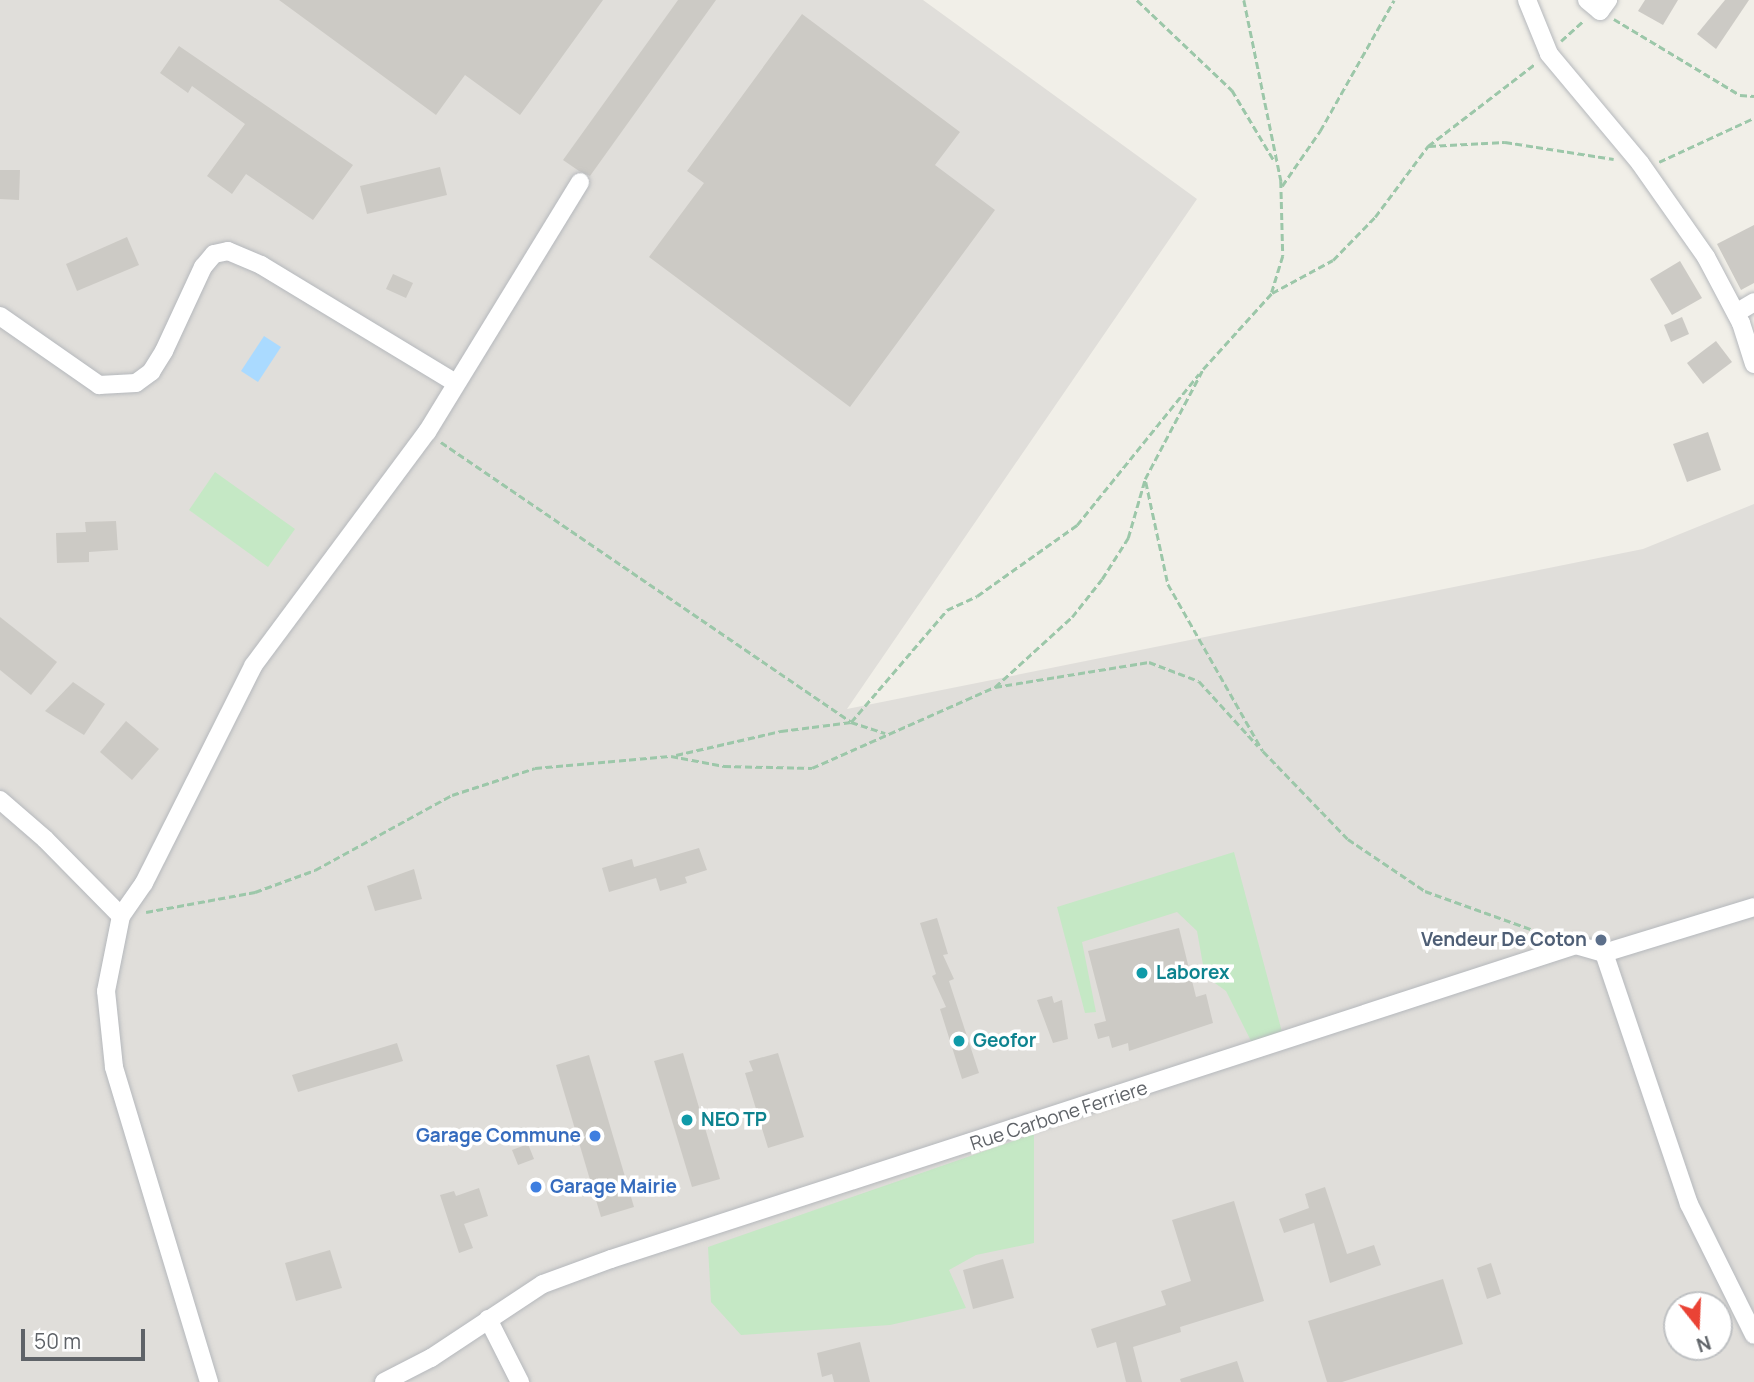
<!DOCTYPE html>
<style>
body{margin:0}
#map{position:relative;width:1754px;height:1382px;overflow:hidden;background:#f1efe8;font-family:Manrope,sans-serif}
div>[style]{position:absolute}
.industrial>*{inset:0;background:#e0deda}
.green>*{inset:0;background:#c5e8c5}
.water>*{inset:0;background:#aadaff}
.building>*{inset:0;background:#cccac5}
.path>*{height:2.5px;margin-top:-1.25px;transform-origin:0;background:repeating-linear-gradient(90deg,#9cc7a9 0 7px,transparent 0 10.5px)}
.roads{filter:drop-shadow(0 0 2px #b5b8bc) drop-shadow(0 0 2px #b5b8bc)}
.minor>*{height:18px;margin:-9px;padding:0 9px;transform-origin:9px;border-radius:9px;background:#fff}
.dots>*{width:19px;height:19px;translate:-50% -50%;box-sizing:border-box;border:4px solid #fff;border-radius:50%}
span{translate:-50% -50%;white-space:nowrap;text-align:center;line-height:1.15;-webkit-text-stroke:7px #fff;paint-order:stroke}
.service-label{font-size:19px;color:#4e5e75;font-weight:700}
.right{translate:-100% -50%;text-align:right}
.culture-label{font-size:19px;color:#0d838f;font-weight:700}
.left{translate:0 -50%;text-align:left}
.street-label{font-size:19px;color:#5f6368}
.shop-label{font-size:19px;color:#366cbe;font-weight:700}
.north{position:absolute;left:1663px;top:1291px;width:70px;height:70px;box-sizing:border-box;background:#fff;border:2px solid #bfc1c3;border-radius:50%;rotate:162deg;font-size:19px;font-weight:700;line-height:28px;text-align:center;color:#5f6368}
.north::after{content:'';display:block;margin:auto;width:24px;height:32px;background:#ea4335;clip-path:polygon(50% 0,100% 100%,50% 72%,0 100%)}
.scale{position:absolute;left:21px;top:1329px;width:124px;height:32px;box-sizing:border-box;border:4px solid #5f6368;border-top:0;padding-left:9px;font-size:21px;line-height:24px;white-space:nowrap;color:#5f6368;-webkit-text-stroke:5px #fff;paint-order:stroke}
</style>
<div id="map">
<div class="industrial">
<div style="clip-path:polygon(evenodd,0 0,923px 0,1197px 199px,847px 709px,1643px 549px,1754px 504px,1754px 1382px,0 1382px,0 0,1677px 1305px,1719px 1305px,1719px 1347px,1677px 1347px,1677px 1305px)"></div>
</div>
<div class="green">
<div style="clip-path:polygon(215px 472px,295px 529px,268px 567px,189px 510px)"></div>
<div style="clip-path:polygon(1234px 852px,1282px 1032px,1252px 1043px,1226px 991px,1205px 976px,1197px 931px,1177px 912px,1082px 942px,1096px 1012px,1085px 1013px,1057px 907px)"></div>
<div style="clip-path:polygon(1034px 1134px,1034px 1243px,976px 1255px,949px 1270px,966px 1308px,890px 1325px,741px 1335px,711px 1302px,708px 1247px)"></div>
</div>
<div class="water">
<div style="clip-path:polygon(264px 336px,281px 347px,258px 382px,241px 371px)"></div>
</div>
<div class="building">
<div style="clip-path:polygon(279px 0,603px 0,520px 115px,465px 75px,436px 115px)"></div>
<div style="clip-path:polygon(678px 0,716px 0,590px 176px,579px 171px,563px 160px)"></div>
<div style="clip-path:polygon(1645px 0,1678px 0,1663px 25px,1638px 11px)"></div>
<div style="clip-path:polygon(1725px 0,1749px 0,1716px 49px,1697px 34px)"></div>
<div style="clip-path:polygon(802px 14px,960px 132px,935px 165px,995px 210px,850px 407px,649px 257px,704px 183px,687px 171px)"></div>
<div style="clip-path:polygon(179px 46px,353px 165px,313px 220px,246px 174px,232px 194px,207px 176px,245px 124px,192px 86px,188px 93px,160px 73px)"></div>
<div style="clip-path:polygon(440px 167px,447px 195px,367px 214px,360px 186px)"></div>
<div style="clip-path:polygon(0 170px,20px 170px,19px 200px,0 199px)"></div>
<div style="clip-path:polygon(1754px 225px,1754px 283px,1741px 290px,1717px 244px)"></div>
<div style="clip-path:polygon(127px 237px,139px 265px,77px 291px,66px 264px)"></div>
<div style="clip-path:polygon(1680px 261px,1702px 298px,1672px 315px,1650px 279px)"></div>
<div style="clip-path:polygon(393px 274px,413px 283px,406px 298px,386px 289px)"></div>
<div style="clip-path:polygon(1682px 317px,1689px 334px,1671px 342px,1664px 325px)"></div>
<div style="clip-path:polygon(1716px 341px,1732px 362px,1703px 384px,1687px 363px)"></div>
<div style="clip-path:polygon(1708px 432px,1721px 470px,1687px 482px,1673px 444px)"></div>
<div style="clip-path:polygon(116px 521px,118px 550px,89px 552px,89px 562px,57px 563px,56px 533px,86px 532px,85px 522px)"></div>
<div style="clip-path:polygon(0 617px,57px 662px,31px 695px,0 670px)"></div>
<div style="clip-path:polygon(73px 682px,105px 704px,84px 735px,45px 711px)"></div>
<div style="clip-path:polygon(126px 721px,159px 749px,132px 780px,100px 752px)"></div>
<div style="clip-path:polygon(699px 848px,707px 870px,685px 877px,687px 883px,660px 891px,656px 878px,609px 892px,602px 868px,632px 859px,634px 867px)"></div>
<div style="clip-path:polygon(414px 869px,422px 899px,375px 911px,367px 886px)"></div>
<div style="clip-path:polygon(937px 918px,948px 954px,943px 955px,954px 979px,949px 981px,979px 1073px,962px 1079px,940px 1009px,946px 1007px,932px 976px,936px 974px,920px 923px)"></div>
<div style="clip-path:polygon(1179px 928px,1196px 997px,1206px 994px,1213px 1023px,1129px 1051px,1128px 1043px,1112px 1048px,1109px 1036px,1098px 1039px,1094px 1024px,1106px 1021px,1088px 951px)"></div>
<div style="clip-path:polygon(1052px 996px,1054px 1003px,1062px 1000px,1068px 1039px,1053px 1043px,1037px 1000px)"></div>
<div style="clip-path:polygon(397px 1043px,403px 1061px,298px 1092px,292px 1075px)"></div>
<div style="clip-path:polygon(683px 1053px,720px 1179px,692px 1187px,654px 1061px)"></div>
<div style="clip-path:polygon(778px 1053px,804px 1137px,768px 1148px,745px 1073px,753px 1071px,749px 1061px)"></div>
<div style="clip-path:polygon(589px 1055px,634px 1207px,601px 1217px,556px 1065px)"></div>
<div style="clip-path:polygon(528px 1144px,534px 1159px,518px 1165px,512px 1150px)"></div>
<div style="clip-path:polygon(1325px 1187px,1347px 1254px,1374px 1245px,1381px 1265px,1330px 1283px,1314px 1223px,1284px 1233px,1279px 1219px,1309px 1208px,1305px 1194px)"></div>
<div style="clip-path:polygon(479px 1188px,488px 1216px,464px 1224px,473px 1248px,459px 1253px,440px 1195px,454px 1191px,456px 1196px)"></div>
<div style="clip-path:polygon(1234px 1201px,1264px 1301px,1180px 1327px,1181px 1332px,1133px 1347px,1142px 1382px,1126px 1382px,1116px 1342px,1097px 1348px,1091px 1329px,1166px 1305px,1161px 1291px,1191px 1281px,1172px 1220px)"></div>
<div style="clip-path:polygon(330px 1250px,342px 1288px,296px 1301px,285px 1263px)"></div>
<div style="clip-path:polygon(1003px 1259px,1014px 1298px,973px 1309px,963px 1270px)"></div>
<div style="clip-path:polygon(1491px 1263px,1501px 1294px,1487px 1299px,1477px 1268px)"></div>
<div style="clip-path:polygon(1443px 1279px,1463px 1344px,1342px 1382px,1327px 1382px,1308px 1321px)"></div>
<div style="clip-path:polygon(860px 1342px,870px 1382px,834px 1382px,832px 1374px,822px 1377px,817px 1353px)"></div>
<div style="clip-path:polygon(1237px 1361px,1244px 1382px,1181px 1382px,1180px 1379px)"></div>
</div>
<div class="path">
<div style="left:1137px;top:0;width:131px;rotate:43.5deg"></div>
<div style="left:1232px;top:90px;width:84px;rotate:59.2deg"></div>
<div style="left:1244px;top:0;width:185px;rotate:78.4deg"></div>
<div style="left:1281px;top:181px;width:75px;rotate:88.5deg"></div>
<div style="left:1283px;top:256px;width:38px;rotate:107deg"></div>
<div style="left:1614px;top:19px;width:147px;rotate:31.1deg"></div>
<div style="left:1740px;top:95px;width:14px;rotate:4deg"></div>
<div style="left:1561px;top:41px;width:31px;rotate:-42deg"></div>
<div style="left:1429px;top:146px;width:76px;rotate:-3deg"></div>
<div style="left:1505px;top:142px;width:110px;rotate:8.9deg"></div>
<div style="left:1659px;top:162px;width:105px;rotate:-24.9deg"></div>
<div style="left:1282px;top:186px;width:67px;rotate:-55.4deg"></div>
<div style="left:1320px;top:131px;width:150px;rotate:-60.5deg"></div>
<div style="left:441px;top:442px;width:496px;rotate:34.3deg"></div>
<div style="left:851px;top:722px;width:36px;rotate:18deg"></div>
<div style="left:1146px;top:482px;width:104px;rotate:77.8deg"></div>
<div style="left:1168px;top:584px;width:192px;rotate:60.4deg"></div>
<div style="left:1263px;top:751px;width:122px;rotate:46deg"></div>
<div style="left:1348px;top:839px;width:93px;rotate:34deg"></div>
<div style="left:1425px;top:891px;width:133px;rotate:19.8deg"></div>
<div style="left:995px;top:687px;width:156px;rotate:-9.2deg"></div>
<div style="left:1149px;top:662px;width:53px;rotate:20.8deg"></div>
<div style="left:1199px;top:681px;width:88px;rotate:47.8deg"></div>
<div style="left:676px;top:755px;width:108px;rotate:-12.9deg"></div>
<div style="left:781px;top:731px;width:71px;rotate:-7.3deg"></div>
<div style="left:851px;top:722px;width:148px;rotate:-49.4deg"></div>
<div style="left:947px;top:610px;width:33px;rotate:-25deg"></div>
<div style="left:977px;top:596px;width:123px;rotate:-35.4deg"></div>
<div style="left:1077px;top:525px;width:194px;rotate:-51.1deg"></div>
<div style="left:671px;top:756px;width:54px;rotate:10.7deg"></div>
<div style="left:724px;top:766px;width:88px;rotate:1.3deg"></div>
<div style="left:812px;top:768px;width:200px;rotate:-23.9deg"></div>
<div style="left:995px;top:687px;width:104px;rotate:-42.3deg"></div>
<div style="left:1072px;top:617px;width:48px;rotate:-51.7deg"></div>
<div style="left:1102px;top:579px;width:49px;rotate:-57.6deg"></div>
<div style="left:1128px;top:538px;width:61px;rotate:-73.9deg"></div>
<div style="left:1145px;top:479px;width:124px;rotate:-62.2deg"></div>
<div style="left:1203px;top:369px;width:103px;rotate:-47.8deg"></div>
<div style="left:1272px;top:293px;width:69px;rotate:-28.4deg"></div>
<div style="left:1333px;top:260px;width:60px;rotate:-45.7deg"></div>
<div style="left:1375px;top:217px;width:89px;rotate:-53.3deg"></div>
<div style="left:1428px;top:146px;width:135px;rotate:-37.5deg"></div>
<div style="left:146px;top:912px;width:111px;rotate:-10.4deg"></div>
<div style="left:255px;top:892px;width:64px;rotate:-20.1deg"></div>
<div style="left:315px;top:870px;width:156px;rotate:-28.7deg"></div>
<div style="left:452px;top:795px;width:87px;rotate:-18deg"></div>
<div style="left:535px;top:768px;width:135px;rotate:-5.1deg"></div>
</div>
<div class="roads">
<div class="minor">
<div style="left:1527px;top:0;width:58px;rotate:67.8deg"></div>
<div style="left:1549px;top:54px;width:142px;rotate:50.1deg"></div>
<div style="left:1640px;top:163px;width:115px;rotate:54.9deg"></div>
<div style="left:1706px;top:257px;width:75px;rotate:62.1deg"></div>
<div style="left:1741px;top:323px;width:43px;rotate:72.4deg"></div>
<div style="left:1587px;top:0;width:17px;rotate:40deg"></div>
<div style="left:1600px;top:11px;width:14px;rotate:-54deg"></div>
<div style="left:1736px;top:313px;width:21px;rotate:-31deg"></div>
<div style="left:0;top:316px;width:121px;rotate:34.9deg"></div>
<div style="left:99px;top:385px;width:37px;rotate:-3deg"></div>
<div style="left:136px;top:383px;width:19px;rotate:-36deg"></div>
<div style="left:151px;top:372px;width:25px;rotate:-58deg"></div>
<div style="left:164px;top:351px;width:93px;rotate:-65.1deg"></div>
<div style="left:203px;top:267px;width:17px;rotate:-50deg"></div>
<div style="left:214px;top:254px;width:14px;rotate:-12deg"></div>
<div style="left:228px;top:251px;width:36px;rotate:23deg"></div>
<div style="left:261px;top:265px;width:226px;rotate:31.2deg"></div>
<div style="left:0;top:800px;width:60px;rotate:40.9deg"></div>
<div style="left:45px;top:839px;width:108px;rotate:45.4deg"></div>
<div style="left:1604px;top:953px;width:265px;rotate:71.3deg"></div>
<div style="left:1689px;top:1204px;width:146px;rotate:63.6deg"></div>
<div style="left:488px;top:1319px;width:71px;rotate:63.1deg"></div>
<div style="left:209px;top:1382px;width:329px;rotate:-106.8deg"></div>
<div style="left:114px;top:1067px;width:76px;rotate:-96deg"></div>
<div style="left:106px;top:991px;width:76px;rotate:-78.7deg"></div>
<div style="left:121px;top:916px;width:40px;rotate:-55.1deg"></div>
<div style="left:144px;top:883px;width:243px;rotate:-63.3deg"></div>
<div style="left:253px;top:666px;width:292px;rotate:-53.4deg"></div>
<div style="left:427px;top:432px;width:293px;rotate:-58.5deg"></div>
<div style="left:384px;top:1382px;width:53px;rotate:-27.1deg"></div>
<div style="left:431px;top:1358px;width:134px;rotate:-33.5deg"></div>
<div style="left:543px;top:1284px;width:72px;rotate:-20.2deg"></div>
<div style="left:611px;top:1259px;width:1015px;rotate:-18.02deg"></div>
<div style="left:1576px;top:945px;width:29px;rotate:16deg"></div>
<div style="left:1604px;top:953px;width:157px;rotate:-17deg"></div>
</div>
</div>
<div class="dots">
<div style="left:1601px;top:940px;background:#5c6f8a"></div>
<div style="left:1142px;top:973px;background:#0f9aa8"></div>
<div style="left:959px;top:1041px;background:#0f9aa8"></div>
<div style="left:687px;top:1120px;background:#0f9aa8"></div>
<div style="left:595px;top:1136px;background:#3f7fe0"></div>
<div style="left:536px;top:1187px;background:#3f7fe0"></div>
</div>
<div class="service-label">
<span class="right" style="left:1587px;top:940px">Vendeur De Coton</span>
</div>
<div class="culture-label">
<span class="left" style="left:1156px;top:973px">Laborex</span>
<span class="left" style="left:973px;top:1041px">Geofor</span>
<span class="left" style="left:701px;top:1120px">NEO TP</span>
</div>
<div class="street-label">
<span style="left:1059px;top:1116px;rotate:-18deg">Rue Carbone Ferriere</span>
</div>
<div class="shop-label">
<span class="right" style="left:581px;top:1136px">Garage Commune</span>
<span class="left" style="left:550px;top:1187px">Garage Mairie</span>
</div>
<div class="north">N</div>
<div class="scale">50 m</div>
</div>
